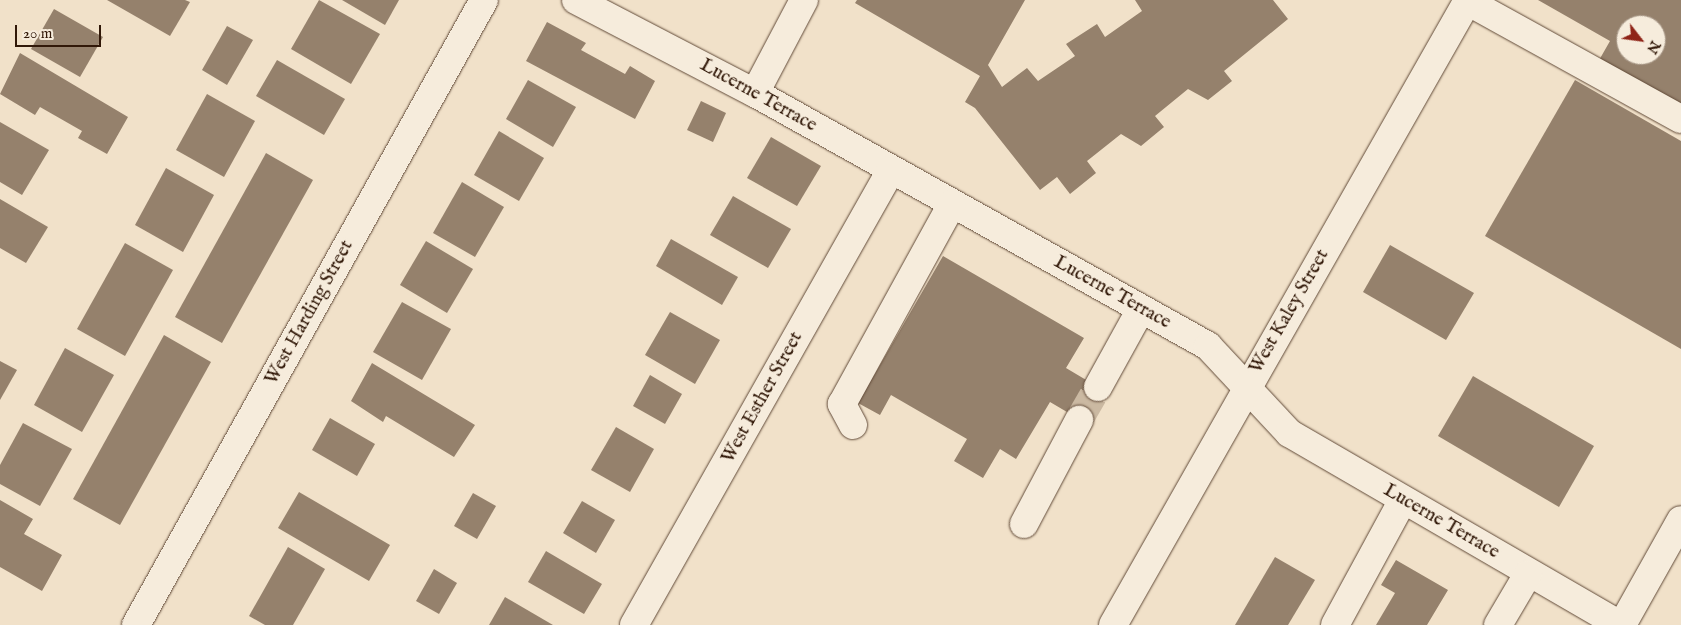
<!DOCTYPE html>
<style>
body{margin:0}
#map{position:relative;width:1681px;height:625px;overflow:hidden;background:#f1e1c9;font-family:"IM FELL English",serif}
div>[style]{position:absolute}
.building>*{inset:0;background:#95816c}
.minor-tunnel>*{height:28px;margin-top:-14px;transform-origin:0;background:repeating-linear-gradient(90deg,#cbb9a2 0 28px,transparent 0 42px)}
.roads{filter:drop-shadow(0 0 1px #614a38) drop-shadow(0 0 1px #614a38)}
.minor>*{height:28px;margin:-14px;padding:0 14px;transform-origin:14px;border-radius:14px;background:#f6ecdc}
span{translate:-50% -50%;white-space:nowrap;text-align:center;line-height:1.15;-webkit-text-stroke:4.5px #f6ecdc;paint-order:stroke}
.street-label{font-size:19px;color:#311808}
.north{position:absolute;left:1616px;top:15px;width:50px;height:50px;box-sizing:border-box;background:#f6ecdc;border:1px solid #a79787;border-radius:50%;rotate:120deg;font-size:14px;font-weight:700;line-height:20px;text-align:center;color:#311808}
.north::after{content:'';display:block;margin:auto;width:18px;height:22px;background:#8f2418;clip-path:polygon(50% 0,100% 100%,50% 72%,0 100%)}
.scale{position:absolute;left:15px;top:25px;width:86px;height:22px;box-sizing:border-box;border:2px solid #311808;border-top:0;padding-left:6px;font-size:15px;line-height:18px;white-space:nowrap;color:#311808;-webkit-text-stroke:4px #f6ecdc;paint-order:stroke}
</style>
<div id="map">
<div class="building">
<div style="clip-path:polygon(107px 0,185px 0,190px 2px,170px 36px)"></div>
<div style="clip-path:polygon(319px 0,380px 34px,351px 84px,291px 49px)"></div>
<div style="clip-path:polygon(342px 0,399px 0,385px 25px)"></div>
<div style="clip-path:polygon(857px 0,1025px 0,988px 65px,1002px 87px,1027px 68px,1038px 81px,1075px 56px,1066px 44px,1097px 24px,1105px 37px,1142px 11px,1135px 0,1273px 0,1288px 19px,1224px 71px,1232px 81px,1208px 100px,1188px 89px,1155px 116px,1164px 127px,1141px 146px,1121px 134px,1087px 161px,1096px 173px,1070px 194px,1057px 177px,1040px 190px,975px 108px,965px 102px,980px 76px,855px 3px)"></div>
<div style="clip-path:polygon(evenodd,1538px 0,1681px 0,1681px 110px,1598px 62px,1610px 41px,1538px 0,1626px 25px,1656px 25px,1656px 55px,1626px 55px,1626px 25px)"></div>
<div style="clip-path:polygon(54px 9px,103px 37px,80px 77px,31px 49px)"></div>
<div style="clip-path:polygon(547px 22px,586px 43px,581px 50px,625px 74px,630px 66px,655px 81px,635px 119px,526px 61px)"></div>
<div style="clip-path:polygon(227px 26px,253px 40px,227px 85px,202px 70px)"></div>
<div style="clip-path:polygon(20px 53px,128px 117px,107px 154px,78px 138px,82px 131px,40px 107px,35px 115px,0 94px)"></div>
<div style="clip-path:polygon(277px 60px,345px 99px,324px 135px,256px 96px)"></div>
<div style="clip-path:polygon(528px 80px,576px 107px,553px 147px,506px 119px)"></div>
<div style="clip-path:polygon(1575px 80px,1681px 141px,1681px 349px,1485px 236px)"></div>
<div style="clip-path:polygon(207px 94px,255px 121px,224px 177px,176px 150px)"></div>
<div style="clip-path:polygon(701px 101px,726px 113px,713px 142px,687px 130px)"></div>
<div style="clip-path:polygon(0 122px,49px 150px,22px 195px,0 182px)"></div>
<div style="clip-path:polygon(499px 131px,544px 158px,519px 201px,474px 175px)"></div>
<div style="clip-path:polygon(771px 137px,821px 166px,797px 206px,747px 178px)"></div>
<div style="clip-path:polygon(266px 153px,313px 180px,222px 343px,175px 317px)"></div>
<div style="clip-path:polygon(166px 168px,214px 195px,183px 252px,135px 225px)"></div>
<div style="clip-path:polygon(462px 182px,504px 207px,475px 257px,433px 233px)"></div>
<div style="clip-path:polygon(733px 196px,791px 229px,768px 268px,710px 235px)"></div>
<div style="clip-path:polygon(0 199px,48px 227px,26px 263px,0 248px)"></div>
<div style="clip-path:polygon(671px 239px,738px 277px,722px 305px,656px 266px)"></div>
<div style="clip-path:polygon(426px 241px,473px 269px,447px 313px,400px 285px)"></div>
<div style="clip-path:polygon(125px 243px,173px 270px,125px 356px,77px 329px)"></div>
<div style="clip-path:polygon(1390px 245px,1474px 293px,1446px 340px,1363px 292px)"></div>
<div style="clip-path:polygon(943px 256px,1084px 338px,1066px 368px,1103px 390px,1084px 422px,1050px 402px,1016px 459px,1000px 449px,983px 478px,954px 461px,967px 439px,891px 395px,880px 415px,858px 403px)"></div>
<div style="clip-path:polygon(402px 302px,451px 329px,422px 380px,373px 352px)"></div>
<div style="clip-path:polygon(670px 312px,720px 340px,695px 384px,645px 355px)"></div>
<div style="clip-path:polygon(164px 335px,211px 362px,120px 525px,73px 499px)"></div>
<div style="clip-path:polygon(65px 348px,114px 375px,82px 432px,34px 405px)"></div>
<div style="clip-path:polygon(0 361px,17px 370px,0 400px)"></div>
<div style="clip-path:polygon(372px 363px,475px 425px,454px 457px,386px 416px,383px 422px,351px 401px)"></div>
<div style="clip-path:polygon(650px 375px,682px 394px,665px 424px,633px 406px)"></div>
<div style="clip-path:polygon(1473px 376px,1594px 446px,1559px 507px,1438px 436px)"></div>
<div style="clip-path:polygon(330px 418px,375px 444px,357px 476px,312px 450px)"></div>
<div style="clip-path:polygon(23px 423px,72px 449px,40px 506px,0 484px,0 465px)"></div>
<div style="clip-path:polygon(616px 427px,654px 449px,630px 492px,591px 470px)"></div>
<div style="clip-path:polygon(299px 492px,390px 545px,369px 581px,278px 528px)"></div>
<div style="clip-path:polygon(473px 493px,496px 506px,477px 539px,454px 526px)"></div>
<div style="clip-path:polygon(0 500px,33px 519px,24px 534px,62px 555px,42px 591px,0 567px)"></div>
<div style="clip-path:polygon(582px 501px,615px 520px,596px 553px,563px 533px)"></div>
<div style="clip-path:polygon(288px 547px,325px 569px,293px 625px,265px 625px,249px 616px)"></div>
<div style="clip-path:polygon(546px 551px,602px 584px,584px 614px,528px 582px)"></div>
<div style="clip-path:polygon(1275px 557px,1315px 580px,1288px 625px,1235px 625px)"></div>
<div style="clip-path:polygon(1396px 560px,1448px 590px,1427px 625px,1376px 625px,1395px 593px,1381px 585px)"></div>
<div style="clip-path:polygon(434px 569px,457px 583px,439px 614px,416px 601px)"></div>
<div style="clip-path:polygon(505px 597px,553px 625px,489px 625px)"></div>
</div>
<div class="minor-tunnel">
<div style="left:1079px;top:420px;width:38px;rotate:-60deg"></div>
</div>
<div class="roads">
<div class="minor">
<div style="left:576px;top:0;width:202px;rotate:27.5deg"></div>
<div style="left:755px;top:93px;width:519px;rotate:29.18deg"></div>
<div style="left:1208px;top:346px;width:119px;rotate:47deg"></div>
<div style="left:1289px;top:433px;width:383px;rotate:30.1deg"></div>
<div style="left:1467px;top:1px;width:244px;rotate:28.9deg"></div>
<div style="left:755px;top:93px;width:105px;rotate:-62.2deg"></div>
<div style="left:1098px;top:387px;width:89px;rotate:-61.1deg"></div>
<div style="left:853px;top:425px;width:24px;rotate:-118deg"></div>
<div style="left:842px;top:404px;width:228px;rotate:-61.2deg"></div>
<div style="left:1024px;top:524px;width:118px;rotate:-62.1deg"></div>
<div style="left:136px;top:625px;width:715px;rotate:-60.89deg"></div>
<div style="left:634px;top:625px;width:523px;rotate:-60.54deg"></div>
<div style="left:1113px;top:625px;width:719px;rotate:-60.4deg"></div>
<div style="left:1335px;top:625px;width:142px;rotate:-61.5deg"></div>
<div style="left:1498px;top:625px;width:59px;rotate:-59.5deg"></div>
<div style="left:1622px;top:625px;width:120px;rotate:-60.7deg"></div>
</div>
</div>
<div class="street-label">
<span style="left:758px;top:96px;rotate:29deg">Lucerne Terrace</span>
<span style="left:1112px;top:293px;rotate:29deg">Lucerne Terrace</span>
<span style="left:1290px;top:312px;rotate:-60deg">West Kaley Street</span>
<span style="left:310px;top:313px;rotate:-61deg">West Harding Street</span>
<span style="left:763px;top:398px;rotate:-61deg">West Esther Street</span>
<span style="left:1441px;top:522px;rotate:30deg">Lucerne Terrace</span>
</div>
<div class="north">N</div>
<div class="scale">20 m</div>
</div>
